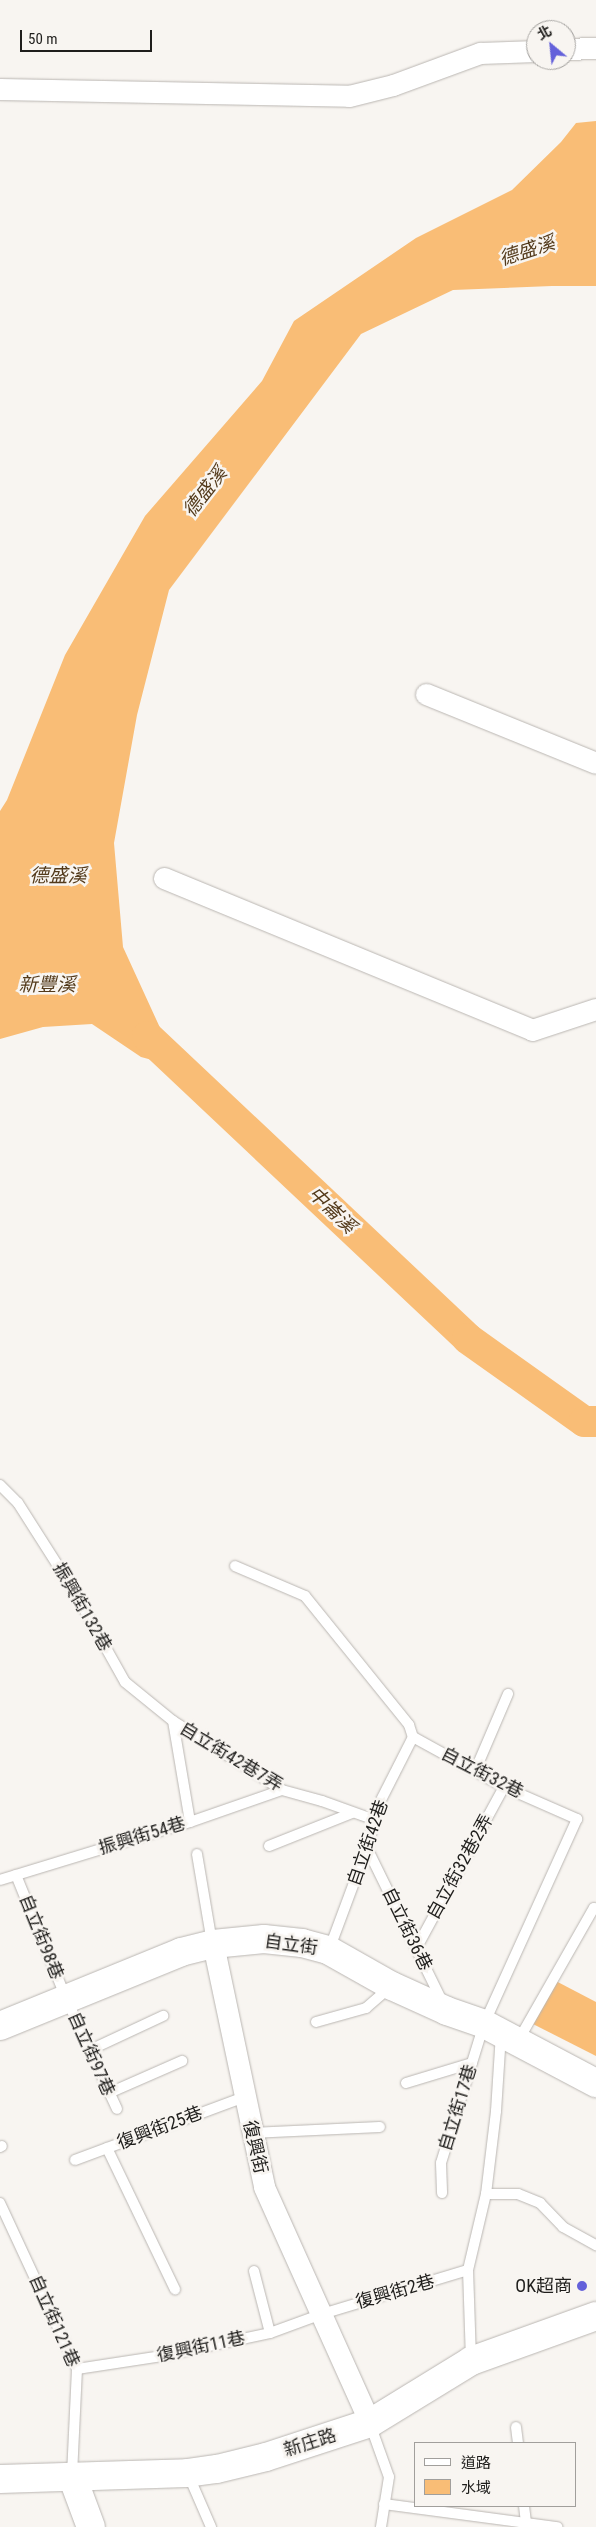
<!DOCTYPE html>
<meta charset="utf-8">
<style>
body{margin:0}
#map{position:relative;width:596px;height:2527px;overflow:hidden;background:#f8f5f1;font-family:"Roboto Condensed","Noto Sans TC",sans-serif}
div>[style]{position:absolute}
.water>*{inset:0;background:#f9bd76}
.river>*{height:31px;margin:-15.5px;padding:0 15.5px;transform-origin:15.5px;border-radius:15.5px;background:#f9bd76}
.roads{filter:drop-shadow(0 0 1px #bab6b2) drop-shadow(0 0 1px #bab6b2)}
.lane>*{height:10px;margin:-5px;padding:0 5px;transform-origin:5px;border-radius:5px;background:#fff}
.street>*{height:21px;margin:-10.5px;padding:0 10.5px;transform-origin:10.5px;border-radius:10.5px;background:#fff}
.secondary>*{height:28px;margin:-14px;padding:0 14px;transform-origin:14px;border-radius:14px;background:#fff}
.dots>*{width:14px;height:14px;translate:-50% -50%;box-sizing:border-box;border:2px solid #f8f5f1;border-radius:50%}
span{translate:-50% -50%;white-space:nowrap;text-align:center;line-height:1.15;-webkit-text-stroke:5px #f8f5f1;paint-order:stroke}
.street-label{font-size:18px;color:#1f1e1c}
.poi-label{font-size:18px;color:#1f1e1c}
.right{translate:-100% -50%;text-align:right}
.water-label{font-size:19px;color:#533a1b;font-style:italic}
.legend{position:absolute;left:414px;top:2442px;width:162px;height:65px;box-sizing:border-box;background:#f8f5f1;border:1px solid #a19f9c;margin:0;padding:6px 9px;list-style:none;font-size:15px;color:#1f1e1c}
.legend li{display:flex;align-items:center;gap:10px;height:25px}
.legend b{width:25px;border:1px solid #a19f9c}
.north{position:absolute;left:526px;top:20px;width:50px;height:50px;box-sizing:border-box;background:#f8f5f1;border:1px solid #a19f9c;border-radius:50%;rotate:332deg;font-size:14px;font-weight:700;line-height:20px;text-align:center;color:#1f1e1c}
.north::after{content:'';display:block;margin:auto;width:18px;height:22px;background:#6461da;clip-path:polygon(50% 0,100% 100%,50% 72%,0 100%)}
.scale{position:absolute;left:20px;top:30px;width:132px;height:22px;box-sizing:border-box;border:2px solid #1f1e1c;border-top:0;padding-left:6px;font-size:15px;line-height:18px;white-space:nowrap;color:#1f1e1c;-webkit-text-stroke:4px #f8f5f1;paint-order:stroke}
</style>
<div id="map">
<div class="water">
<div style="clip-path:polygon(596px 121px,596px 286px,552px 286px,453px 290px,361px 334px,169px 590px,137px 715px,114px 843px,123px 947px,178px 1067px,141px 1057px,92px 1024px,43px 1027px,0 1039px,0 811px,7px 800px,65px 655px,145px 516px,262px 381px,294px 321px,416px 238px,512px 190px,561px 142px,576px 123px)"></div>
<div style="clip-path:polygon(552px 1979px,596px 2002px,596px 2056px,531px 2023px)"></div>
</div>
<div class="river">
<div style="left:147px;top:1036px;width:440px;rotate:43.3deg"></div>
<div style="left:467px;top:1338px;width:143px;rotate:35.4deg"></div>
<div style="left:584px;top:1421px;width:12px"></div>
</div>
<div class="roads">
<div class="lane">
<div style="left:0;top:1485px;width:25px;rotate:45deg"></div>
<div style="left:18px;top:1503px;width:104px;rotate:57.5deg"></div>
<div style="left:74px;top:1591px;width:104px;rotate:60.7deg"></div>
<div style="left:125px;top:1682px;width:62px;rotate:39.1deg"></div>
<div style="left:173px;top:1721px;width:129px;rotate:32.3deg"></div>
<div style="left:282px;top:1790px;width:41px;rotate:15.4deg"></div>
<div style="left:322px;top:1801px;width:56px;rotate:19.7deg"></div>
<div style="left:235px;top:1566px;width:76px;rotate:23.2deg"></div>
<div style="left:305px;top:1596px;width:166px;rotate:51.1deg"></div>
<div style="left:409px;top:1725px;width:13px;rotate:72deg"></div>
<div style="left:413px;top:1737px;width:104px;rotate:28.8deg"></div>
<div style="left:504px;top:1787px;width:80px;rotate:23.7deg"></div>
<div style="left:577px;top:1819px;width:225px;rotate:114.4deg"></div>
<div style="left:484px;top:2024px;width:145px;rotate:107.2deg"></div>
<div style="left:441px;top:2163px;width:30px;rotate:88deg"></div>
<div style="left:173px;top:1721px;width:102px;rotate:80.4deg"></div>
<div style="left:475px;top:1771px;width:84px;rotate:-66.8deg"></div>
<div style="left:269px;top:1846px;width:89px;rotate:-21.7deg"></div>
<div style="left:367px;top:1848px;width:173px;rotate:63.9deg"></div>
<div style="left:197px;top:1854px;width:90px;rotate:80.4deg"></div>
<div style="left:16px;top:1875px;width:133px;rotate:67.9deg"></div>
<div style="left:66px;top:1998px;width:122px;rotate:65.3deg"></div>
<div style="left:0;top:1880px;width:199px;rotate:-17deg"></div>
<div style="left:190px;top:1822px;width:97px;rotate:-19.2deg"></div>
<div style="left:417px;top:1947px;width:182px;rotate:-61.5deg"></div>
<div style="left:329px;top:1950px;width:109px;rotate:-69.6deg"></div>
<div style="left:367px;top:1848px;width:48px;rotate:-74.2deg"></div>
<div style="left:380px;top:1802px;width:73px;rotate:-63.1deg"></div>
<div style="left:316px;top:2022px;width:52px;rotate:-15.6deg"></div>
<div style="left:366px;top:2008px;width:32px;rotate:-41deg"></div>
<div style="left:518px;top:2041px;width:153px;rotate:-60.3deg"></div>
<div style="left:594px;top:1908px;width:2px;rotate:27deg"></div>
<div style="left:90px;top:2050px;width:81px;rotate:-25deg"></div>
<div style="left:406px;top:2083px;width:69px;rotate:-16.9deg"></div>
<div style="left:109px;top:2093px;width:80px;rotate:-23.7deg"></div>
<div style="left:251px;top:2133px;width:129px;rotate:-2.7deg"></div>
<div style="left:0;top:2147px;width:2px;rotate:-27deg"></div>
<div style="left:107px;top:2148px;width:157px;rotate:64.3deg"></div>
<div style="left:75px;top:2160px;width:180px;rotate:-20.4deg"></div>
<div style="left:486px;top:2194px;width:32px"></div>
<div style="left:518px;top:2194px;width:24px;rotate:22deg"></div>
<div style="left:540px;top:2203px;width:33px;rotate:46deg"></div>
<div style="left:563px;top:2227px;width:38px;rotate:29deg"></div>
<div style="left:0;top:2203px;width:183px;rotate:65.1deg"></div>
<div style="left:77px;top:2369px;width:106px;rotate:92.7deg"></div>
<div style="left:254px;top:2271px;width:64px;rotate:75.5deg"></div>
<div style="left:471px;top:2360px;width:90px;rotate:-91.9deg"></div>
<div style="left:468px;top:2270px;width:78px;rotate:-76.7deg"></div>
<div style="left:486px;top:2194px;width:84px;rotate:-83.1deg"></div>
<div style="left:496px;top:2111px;width:77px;rotate:-86.3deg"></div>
<div style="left:77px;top:2369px;width:86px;rotate:-8.7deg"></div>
<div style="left:162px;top:2356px;width:110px;rotate:-12deg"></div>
<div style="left:270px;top:2333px;width:55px;rotate:-20.1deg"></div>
<div style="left:322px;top:2314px;width:152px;rotate:-16.8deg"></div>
<div style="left:370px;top:2424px;width:56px;rotate:70.3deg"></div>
<div style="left:389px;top:2477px;width:51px;rotate:99.1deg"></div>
<div style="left:516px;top:2427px;width:16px;rotate:83deg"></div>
<div style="left:188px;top:2474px;width:58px;rotate:66.5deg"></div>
<div style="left:384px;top:2504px;width:175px;rotate:7.6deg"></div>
<div style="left:524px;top:2506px;width:17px;rotate:83deg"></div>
</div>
<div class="street">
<div style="left:566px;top:49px;width:30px;rotate:-2deg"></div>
<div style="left:0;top:89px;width:349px;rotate:1.1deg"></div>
<div style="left:349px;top:96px;width:45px;rotate:-14deg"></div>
<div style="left:393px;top:85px;width:93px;rotate:-20.2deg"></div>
<div style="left:480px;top:53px;width:56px;rotate:-2deg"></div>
<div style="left:426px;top:694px;width:183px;rotate:22.1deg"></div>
<div style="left:164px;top:878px;width:398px;rotate:22.4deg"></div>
<div style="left:532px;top:1030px;width:67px;rotate:-18.2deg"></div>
<div style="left:213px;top:1944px;width:248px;rotate:78.1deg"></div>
<div style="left:264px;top:2187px;width:259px;rotate:65.8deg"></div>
</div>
<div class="secondary">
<div style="left:0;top:2026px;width:196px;rotate:-22.2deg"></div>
<div style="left:181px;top:1952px;width:33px;rotate:-14deg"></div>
<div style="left:213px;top:1944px;width:51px;rotate:-5.6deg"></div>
<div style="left:264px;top:1939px;width:38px;rotate:6deg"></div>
<div style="left:302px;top:1943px;width:27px;rotate:15deg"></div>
<div style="left:328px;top:1950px;width:73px;rotate:29.4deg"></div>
<div style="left:392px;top:1986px;width:60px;rotate:24.4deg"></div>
<div style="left:447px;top:2011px;width:39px;rotate:19deg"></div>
<div style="left:484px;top:2024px;width:127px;rotate:27.8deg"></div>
<div style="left:72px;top:2476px;width:54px;rotate:69.6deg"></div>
<div style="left:0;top:2479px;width:187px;rotate:-1.8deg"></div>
<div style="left:187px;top:2473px;width:30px;rotate:-8deg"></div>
<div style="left:217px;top:2469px;width:50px;rotate:-13.8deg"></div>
<div style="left:266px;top:2457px;width:109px;rotate:-18.1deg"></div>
<div style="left:370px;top:2423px;width:119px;rotate:-31.5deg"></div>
<div style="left:471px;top:2361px;width:133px;rotate:-19.8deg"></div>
</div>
</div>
<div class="dots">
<div style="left:582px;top:2286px;background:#6461da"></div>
</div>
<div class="street-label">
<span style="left:82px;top:1607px;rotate:60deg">振興街132巷</span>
<span style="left:231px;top:1757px;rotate:31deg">自立街42巷7弄</span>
<span style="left:482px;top:1773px;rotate:27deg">自立街32巷</span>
<span style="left:142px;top:1836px;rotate:-17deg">振興街54巷</span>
<span style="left:368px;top:1843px;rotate:-71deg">自立街42巷</span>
<span style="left:460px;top:1867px;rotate:-61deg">自立街32巷2弄</span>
<span style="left:407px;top:1929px;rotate:64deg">自立街36巷</span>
<span style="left:41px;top:1937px;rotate:68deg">自立街98巷</span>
<span style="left:291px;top:1945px;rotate:8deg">自立街</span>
<span style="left:91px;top:2054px;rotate:66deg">自立街97巷</span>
<span style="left:458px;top:2108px;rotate:-73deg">自立街17巷</span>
<span style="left:160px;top:2128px;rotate:-21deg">復興街25巷</span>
<span style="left:255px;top:2147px;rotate:77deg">復興街</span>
<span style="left:395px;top:2292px;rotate:-16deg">復興街2巷</span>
<span style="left:54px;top:2321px;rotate:66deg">自立街121巷</span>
<span style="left:201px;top:2347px;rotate:-12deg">復興街11巷</span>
<span style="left:310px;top:2443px;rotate:-18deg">新庄路</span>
</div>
<div class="poi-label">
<span class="right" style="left:572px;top:2286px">OK超商</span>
</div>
<div class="water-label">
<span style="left:527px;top:251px;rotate:-18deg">德盛溪</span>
<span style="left:205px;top:492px;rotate:-52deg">德盛溪</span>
<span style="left:58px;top:876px">德盛溪</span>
<span style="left:47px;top:985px">新豐溪</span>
<span style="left:332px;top:1210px;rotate:44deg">中崙溪</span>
</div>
<ul class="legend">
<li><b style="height:6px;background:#fff"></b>道路</li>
<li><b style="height:14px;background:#f9bd76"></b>水域</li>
</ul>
<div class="north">北</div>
<div class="scale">50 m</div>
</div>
